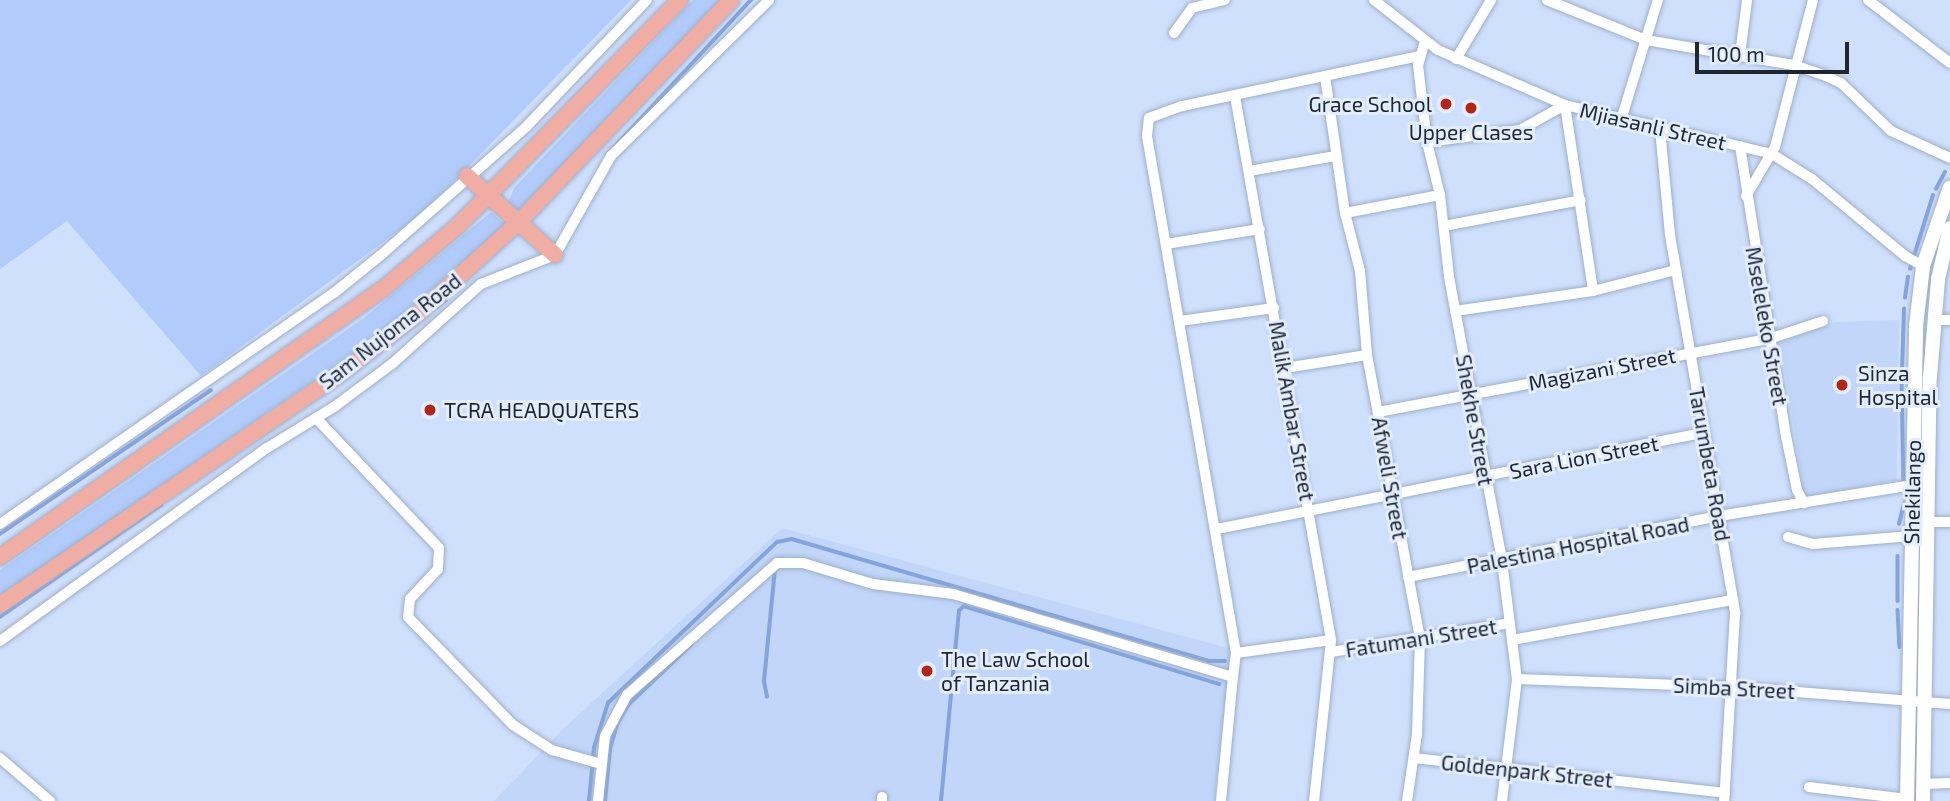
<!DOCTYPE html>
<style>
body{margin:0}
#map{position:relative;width:1950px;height:801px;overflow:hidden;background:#cfe0fd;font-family:"Exo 2",sans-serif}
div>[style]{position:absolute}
.built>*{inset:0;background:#c1d6f9}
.green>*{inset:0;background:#b1ccfa}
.stream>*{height:3.5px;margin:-1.75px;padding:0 1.75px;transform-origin:1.75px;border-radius:1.75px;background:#83a4dc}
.roads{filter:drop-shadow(0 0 2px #9eafca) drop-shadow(0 0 2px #9eafca)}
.street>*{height:10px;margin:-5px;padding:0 5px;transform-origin:5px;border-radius:5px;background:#fff}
.secondary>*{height:14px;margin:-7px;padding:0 7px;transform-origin:7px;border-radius:7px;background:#fff}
.primary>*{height:16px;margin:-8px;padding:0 8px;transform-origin:8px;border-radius:8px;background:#efada3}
.dots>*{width:19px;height:19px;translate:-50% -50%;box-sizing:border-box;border:4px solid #e2edfe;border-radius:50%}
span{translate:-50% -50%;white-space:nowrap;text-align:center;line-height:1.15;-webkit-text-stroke:6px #e2edfe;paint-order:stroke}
.poi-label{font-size:21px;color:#1f2630}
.right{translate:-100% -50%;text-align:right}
.left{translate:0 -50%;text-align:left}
.street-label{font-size:21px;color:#1f2630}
.scale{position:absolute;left:1695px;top:42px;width:154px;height:32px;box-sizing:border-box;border:4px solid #1f2630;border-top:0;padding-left:9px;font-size:21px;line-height:24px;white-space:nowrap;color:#1f2630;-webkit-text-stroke:5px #e2edfe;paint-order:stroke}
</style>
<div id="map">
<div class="built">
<div style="clip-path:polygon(1899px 320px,1897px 480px,1805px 497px,1780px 343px,1836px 322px)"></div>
<div style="clip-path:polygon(782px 528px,1232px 649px,1214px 801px,494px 801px,562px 730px)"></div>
</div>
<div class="green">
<div style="clip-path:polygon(0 0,631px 0,424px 212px,201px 376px,67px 221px,0 269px)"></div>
<div style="clip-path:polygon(693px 0,733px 0,519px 214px,508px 203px,514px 188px)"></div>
<div style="clip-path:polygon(491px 212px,506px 225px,371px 341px,0 597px,0 570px,364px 318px)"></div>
</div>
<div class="stream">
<div style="left:607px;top:155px;width:212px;rotate:-47.1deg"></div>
<div style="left:1936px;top:189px;width:19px;rotate:-62deg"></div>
<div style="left:1910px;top:269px;width:77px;rotate:-72.7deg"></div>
<div style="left:1905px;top:298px;width:21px;rotate:-82deg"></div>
<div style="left:437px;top:307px;width:11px;rotate:-38deg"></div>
<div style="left:1902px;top:373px;width:64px;rotate:-88.2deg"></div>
<div style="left:1902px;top:381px;width:103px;rotate:88.9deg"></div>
<div style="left:1899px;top:524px;width:21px;rotate:-76deg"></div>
<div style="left:0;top:534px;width:255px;rotate:-34.3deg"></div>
<div style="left:1898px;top:556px;width:45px;rotate:90deg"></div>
<div style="left:1898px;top:610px;width:37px;rotate:87deg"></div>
<div style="left:0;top:617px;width:196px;rotate:-34.8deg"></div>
<div style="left:767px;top:697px;width:16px;rotate:-101deg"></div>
<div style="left:764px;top:681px;width:114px;rotate:-84.4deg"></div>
<div style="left:589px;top:801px;width:53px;rotate:-84.6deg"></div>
<div style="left:594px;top:748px;width:47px;rotate:-72.7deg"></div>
<div style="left:608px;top:703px;width:233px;rotate:-43.6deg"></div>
<div style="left:777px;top:542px;width:15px;rotate:-11deg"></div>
<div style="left:792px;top:539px;width:434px;rotate:16.3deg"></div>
<div style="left:1208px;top:661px;width:17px"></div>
<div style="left:605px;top:801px;width:52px;rotate:-84.5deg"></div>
<div style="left:610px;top:749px;width:26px;rotate:-74deg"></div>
<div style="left:617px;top:724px;width:23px;rotate:-59deg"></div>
<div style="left:629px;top:704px;width:86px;rotate:-43.6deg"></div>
<div style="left:941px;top:801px;width:191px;rotate:-84.6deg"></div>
<div style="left:959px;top:611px;width:7px;rotate:-45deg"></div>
<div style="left:964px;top:606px;width:267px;rotate:17deg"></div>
</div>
<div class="roads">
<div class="street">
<div style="left:1374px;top:0;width:81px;rotate:38deg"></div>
<div style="left:1438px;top:50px;width:138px;rotate:23.4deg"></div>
<div style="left:1565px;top:105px;width:213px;rotate:13.3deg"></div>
<div style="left:1772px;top:154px;width:47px;rotate:32deg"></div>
<div style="left:1812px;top:179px;width:121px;rotate:39.6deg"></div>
<div style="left:1905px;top:256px;width:21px;rotate:29deg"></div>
<div style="left:1547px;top:0;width:107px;rotate:22deg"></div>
<div style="left:1646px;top:40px;width:150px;rotate:9.6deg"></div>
<div style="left:1794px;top:65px;width:34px;rotate:19deg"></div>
<div style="left:1826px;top:76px;width:17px;rotate:25deg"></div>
<div style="left:1841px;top:83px;width:69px;rotate:43.8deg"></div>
<div style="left:1891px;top:131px;width:65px;rotate:24.6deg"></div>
<div style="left:1868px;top:0;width:103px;rotate:37.5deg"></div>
<div style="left:1174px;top:33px;width:31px;rotate:-54deg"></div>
<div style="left:1192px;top:8px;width:34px;rotate:-14deg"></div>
<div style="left:1425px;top:41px;width:25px;rotate:106deg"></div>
<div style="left:1418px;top:65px;width:78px;rotate:83.3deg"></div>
<div style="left:1427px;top:142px;width:55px;rotate:76.2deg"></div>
<div style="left:1440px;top:195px;width:82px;rotate:83.7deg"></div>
<div style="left:1449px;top:277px;width:289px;rotate:79.4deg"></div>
<div style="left:1502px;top:561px;width:119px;rotate:82.8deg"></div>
<div style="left:1517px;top:679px;width:123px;rotate:97deg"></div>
<div style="left:1740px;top:55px;width:55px;rotate:-82.7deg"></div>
<div style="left:1456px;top:59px;width:69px;rotate:-59.3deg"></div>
<div style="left:1325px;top:76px;width:138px;rotate:81.7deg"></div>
<div style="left:1345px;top:213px;width:60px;rotate:75.5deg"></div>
<div style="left:1360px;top:271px;width:84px;rotate:85.2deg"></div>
<div style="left:1367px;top:355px;width:289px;rotate:79.4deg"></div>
<div style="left:1420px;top:639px;width:95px;rotate:91.8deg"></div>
<div style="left:1417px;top:734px;width:68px;rotate:98.5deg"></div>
<div style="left:1235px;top:96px;width:552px;rotate:79.99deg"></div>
<div style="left:1331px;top:640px;width:162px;rotate:96deg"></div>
<div style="left:1621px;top:120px;width:126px;rotate:-72.9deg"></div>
<div style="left:1660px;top:129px;width:106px;rotate:84.6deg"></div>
<div style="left:1670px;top:235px;width:384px;rotate:80.2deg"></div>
<div style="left:1735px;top:613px;width:188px;rotate:93.3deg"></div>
<div style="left:1427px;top:142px;width:94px;rotate:-7.4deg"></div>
<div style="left:1520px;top:130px;width:51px;rotate:-29.1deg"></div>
<div style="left:1565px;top:105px;width:188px;rotate:81.4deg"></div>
<div style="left:1740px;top:146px;width:294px;rotate:81deg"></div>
<div style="left:1786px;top:436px;width:55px;rotate:78.5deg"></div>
<div style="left:1797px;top:490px;width:15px;rotate:62deg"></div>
<div style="left:1249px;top:171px;width:88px;rotate:-9.8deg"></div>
<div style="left:1746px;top:196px;width:57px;rotate:-59.4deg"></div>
<div style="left:1775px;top:147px;width:152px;rotate:-75.5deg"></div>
<div style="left:1345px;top:213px;width:97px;rotate:-10.7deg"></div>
<div style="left:1444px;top:226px;width:139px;rotate:-10.7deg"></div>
<div style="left:1166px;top:244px;width:95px;rotate:-9.1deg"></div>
<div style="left:1455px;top:311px;width:139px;rotate:-8.2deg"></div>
<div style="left:1593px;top:291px;width:86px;rotate:-14.2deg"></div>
<div style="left:1933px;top:320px;width:17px"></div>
<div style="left:1180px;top:321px;width:95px;rotate:-7.9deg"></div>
<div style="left:1285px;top:368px;width:83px;rotate:-9deg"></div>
<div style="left:1378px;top:412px;width:398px;rotate:-10.6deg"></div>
<div style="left:1769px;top:339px;width:57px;rotate:-18.4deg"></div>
<div style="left:316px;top:418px;width:179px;rotate:46.6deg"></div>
<div style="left:439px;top:548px;width:21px;rotate:93deg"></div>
<div style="left:438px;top:569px;width:41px;rotate:133deg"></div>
<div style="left:410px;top:599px;width:18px;rotate:96deg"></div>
<div style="left:408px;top:617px;width:151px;rotate:45.8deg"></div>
<div style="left:513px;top:725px;width:46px;rotate:32.7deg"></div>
<div style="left:552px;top:750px;width:51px;rotate:15.9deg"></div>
<div style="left:1928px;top:522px;width:22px"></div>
<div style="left:0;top:524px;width:406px;rotate:-34.7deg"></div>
<div style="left:334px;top:293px;width:60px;rotate:-39deg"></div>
<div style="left:381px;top:255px;width:193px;rotate:-41.4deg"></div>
<div style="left:526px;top:127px;width:175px;rotate:-46.4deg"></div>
<div style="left:1217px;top:529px;width:495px;rotate:-11.2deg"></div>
<div style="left:1788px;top:537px;width:26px;rotate:16deg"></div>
<div style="left:1813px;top:544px;width:99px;rotate:-4.6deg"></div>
<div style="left:1408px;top:577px;width:317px;rotate:-11.1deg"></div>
<div style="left:1719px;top:516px;width:196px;rotate:-9.1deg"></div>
<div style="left:1512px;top:640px;width:225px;rotate:-10.3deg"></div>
<div style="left:0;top:641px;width:329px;rotate:-35.9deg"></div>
<div style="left:267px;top:448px;width:79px;rotate:-31.5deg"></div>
<div style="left:334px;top:407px;width:72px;rotate:-36.6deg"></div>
<div style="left:392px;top:364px;width:120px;rotate:-42deg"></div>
<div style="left:481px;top:284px;width:79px;rotate:-21.4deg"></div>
<div style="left:555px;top:255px;width:114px;rotate:-60.5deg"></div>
<div style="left:611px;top:156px;width:222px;rotate:-44.6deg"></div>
<div style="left:1331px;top:652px;width:181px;rotate:-9.2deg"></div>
<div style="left:1236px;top:653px;width:525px;rotate:-99.77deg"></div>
<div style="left:1147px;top:136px;width:18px;rotate:-84deg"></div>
<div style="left:1149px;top:118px;width:35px;rotate:-20deg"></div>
<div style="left:1182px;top:106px;width:243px;rotate:-11.9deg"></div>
<div style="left:1517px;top:679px;width:216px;rotate:2.1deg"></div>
<div style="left:1733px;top:687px;width:218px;rotate:4.5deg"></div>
<div style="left:0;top:758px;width:66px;rotate:40.7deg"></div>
<div style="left:1414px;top:758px;width:313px;rotate:6.4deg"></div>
<div style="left:1923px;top:784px;width:27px;rotate:-2deg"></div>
<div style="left:1809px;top:787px;width:99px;rotate:7deg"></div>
<div style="left:882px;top:797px;width:4px;rotate:90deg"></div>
<div style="left:598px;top:801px;width:65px;rotate:-83.9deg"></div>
<div style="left:605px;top:736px;width:47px;rotate:-61.8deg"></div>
<div style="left:627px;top:695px;width:200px;rotate:-41.3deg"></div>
<div style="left:777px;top:563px;width:26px"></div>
<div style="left:803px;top:563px;width:73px;rotate:16.7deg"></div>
<div style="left:873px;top:584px;width:81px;rotate:7.1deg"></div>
<div style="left:953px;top:594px;width:292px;rotate:16.5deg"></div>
<div style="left:1233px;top:677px;width:24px;rotate:-83deg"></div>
<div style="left:1236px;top:653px;width:96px;rotate:-7.8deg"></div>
<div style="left:1221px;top:801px;width:125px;rotate:-84.5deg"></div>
</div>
<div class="secondary">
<div style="left:1907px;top:801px;width:475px;rotate:-88.9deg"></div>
<div style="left:1916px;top:326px;width:60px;rotate:-83.3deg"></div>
<div style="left:1923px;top:266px;width:83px;rotate:-71.1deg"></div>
<div style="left:1923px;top:801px;width:424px;rotate:-89.1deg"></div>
<div style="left:1930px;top:377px;width:98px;rotate:-85.3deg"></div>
<div style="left:1938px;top:279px;width:52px;rotate:-76.8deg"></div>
</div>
<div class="primary">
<div style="left:467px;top:176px;width:118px;rotate:41.9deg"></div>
<div style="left:0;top:557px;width:466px;rotate:-35deg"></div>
<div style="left:382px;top:290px;width:99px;rotate:-40.1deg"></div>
<div style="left:458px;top:226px;width:317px;rotate:-45.5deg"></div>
<div style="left:0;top:605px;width:416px;rotate:-34.2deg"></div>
<div style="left:344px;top:371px;width:96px;rotate:-37.8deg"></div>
<div style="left:420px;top:312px;width:134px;rotate:-42.3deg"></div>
<div style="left:519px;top:222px;width:307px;rotate:-46.3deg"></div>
</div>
</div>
<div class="dots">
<div style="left:1446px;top:104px;background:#b22414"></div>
<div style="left:1471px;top:108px;background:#b22414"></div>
<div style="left:1842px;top:385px;background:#b22414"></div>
<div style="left:430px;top:410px;background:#b22414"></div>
<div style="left:927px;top:671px;background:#b22414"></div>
</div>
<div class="poi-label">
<span class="right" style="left:1432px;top:104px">Grace School</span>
<span style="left:1471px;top:132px">Upper Clases</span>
<span class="left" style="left:1858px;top:385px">Sinza<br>Hospital</span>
<span class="left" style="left:444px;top:410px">TCRA HEADQUATERS</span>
<span class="left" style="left:941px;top:671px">The Law School<br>of Tanzania</span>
</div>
<div class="street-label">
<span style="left:1653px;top:126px;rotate:13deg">Mjiasanli Street</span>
<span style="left:1767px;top:326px;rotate:80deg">Mseleleko Street</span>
<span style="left:390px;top:331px;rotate:-38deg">Sam Nujoma Road</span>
<span style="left:1602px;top:369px;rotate:-11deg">Magizani Street</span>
<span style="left:1292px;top:411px;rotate:80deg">Malik Ambar Street</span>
<span style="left:1475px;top:420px;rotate:80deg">Shekhe Street</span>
<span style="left:1584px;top:457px;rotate:-11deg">Sara Lion Street</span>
<span style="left:1710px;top:464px;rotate:80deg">Tarumbeta Road</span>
<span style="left:1390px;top:478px;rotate:80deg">Afweli Street</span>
<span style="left:1912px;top:492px;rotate:-89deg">Shekilango</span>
<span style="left:1578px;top:545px;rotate:-11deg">Palestina Hospital Road</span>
<span style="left:1421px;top:638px;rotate:-9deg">Fatumani Street</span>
<span style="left:1734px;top:688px;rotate:3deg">Simba Street</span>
<span style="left:1527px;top:771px;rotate:6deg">Goldenpark Street</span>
</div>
<div class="scale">100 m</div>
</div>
